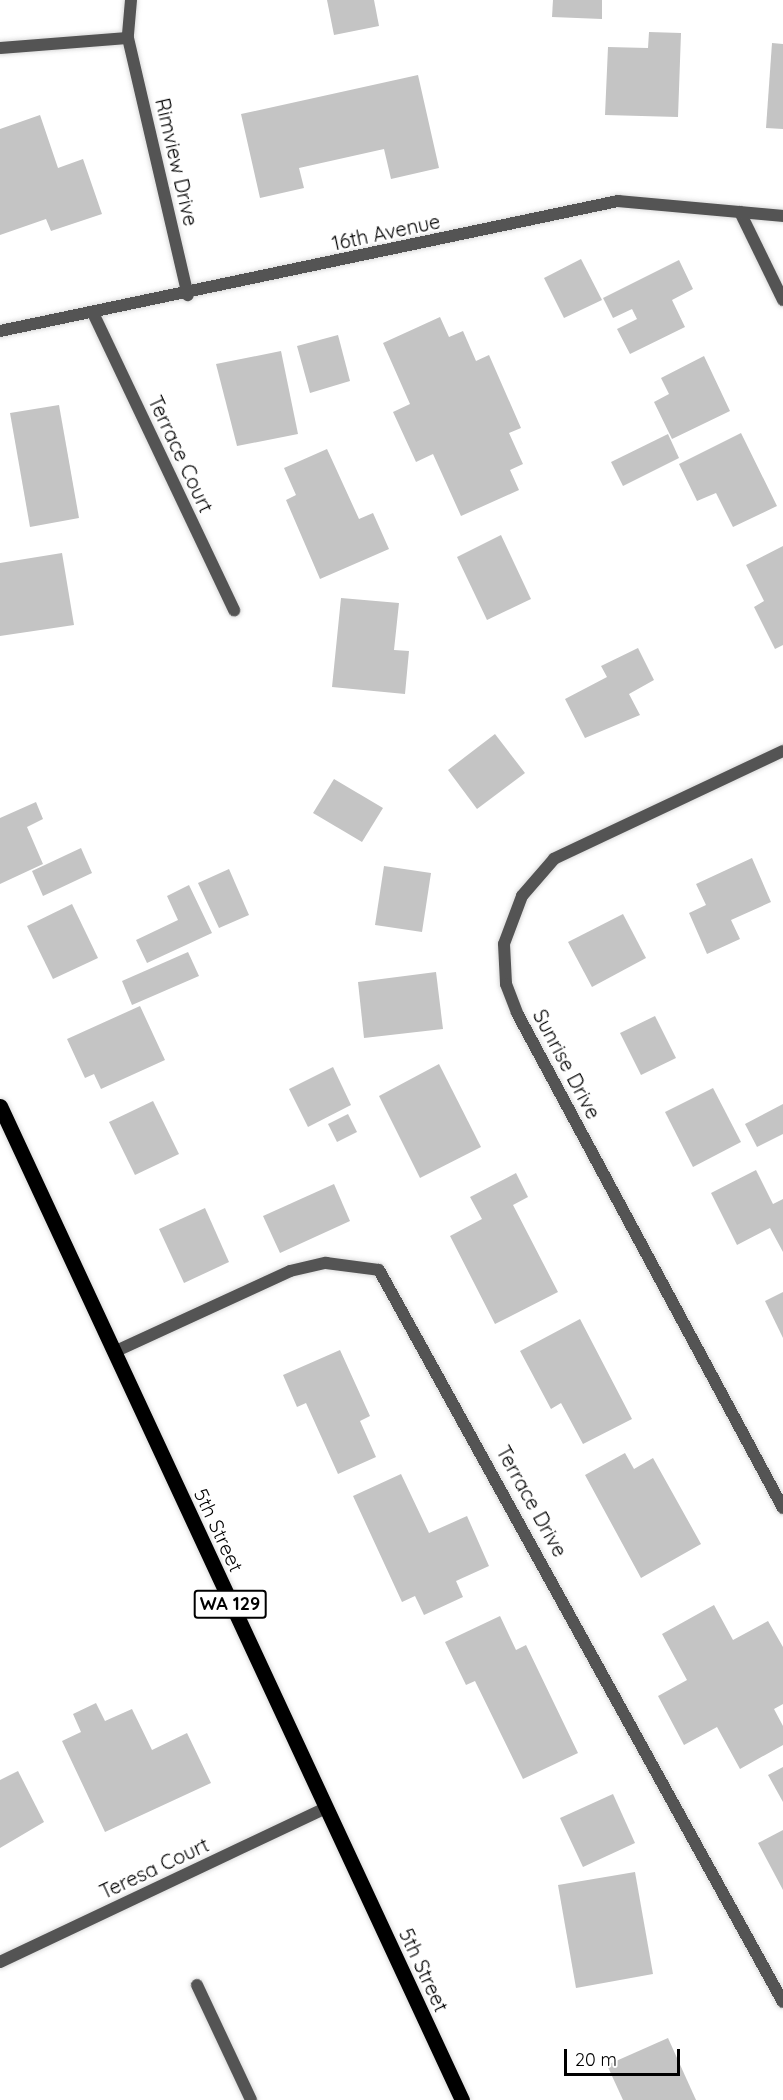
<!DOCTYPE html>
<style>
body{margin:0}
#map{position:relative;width:783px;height:2100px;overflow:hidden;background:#fff;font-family:Quicksand,sans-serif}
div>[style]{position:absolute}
.building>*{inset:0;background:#c4c4c4}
.roads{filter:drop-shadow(0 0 2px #dbdbdb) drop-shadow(0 0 2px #dbdbdb)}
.service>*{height:12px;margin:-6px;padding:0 6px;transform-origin:6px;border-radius:6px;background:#545454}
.minor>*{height:12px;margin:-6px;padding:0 6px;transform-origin:6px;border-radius:6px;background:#545454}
.primary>*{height:15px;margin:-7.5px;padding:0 7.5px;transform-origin:7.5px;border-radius:7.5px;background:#000}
span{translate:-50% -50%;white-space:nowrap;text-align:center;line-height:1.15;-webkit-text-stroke:4.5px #fff;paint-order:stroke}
.shield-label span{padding:2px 4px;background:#fff;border:2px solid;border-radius:4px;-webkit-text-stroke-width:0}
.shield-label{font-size:18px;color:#000;font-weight:700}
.street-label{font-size:20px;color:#000}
.scale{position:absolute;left:564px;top:2049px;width:116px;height:27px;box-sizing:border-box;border:3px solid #000;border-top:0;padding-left:8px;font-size:18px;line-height:21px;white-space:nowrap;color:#000;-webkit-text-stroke:4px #fff;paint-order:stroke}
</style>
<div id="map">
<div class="building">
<div style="clip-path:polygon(327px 0,374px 0,379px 26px,334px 35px)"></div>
<div style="clip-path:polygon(553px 0,602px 0,602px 19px,552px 17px)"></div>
<div style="clip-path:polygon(649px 32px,681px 33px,678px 117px,605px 115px,608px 47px,648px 48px)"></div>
<div style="clip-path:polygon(772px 43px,783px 44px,783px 129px,766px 128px)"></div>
<div style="clip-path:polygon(418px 75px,439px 168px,391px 179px,384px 149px,299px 168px,304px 188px,260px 198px,241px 114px)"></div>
<div style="clip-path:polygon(40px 115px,58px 168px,83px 159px,102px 214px,51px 231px,46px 219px,0 235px,0 129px)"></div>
<div style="clip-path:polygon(581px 259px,602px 300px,564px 318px,544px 278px)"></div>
<div style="clip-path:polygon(679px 260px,693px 289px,672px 300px,685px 327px,630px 354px,617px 329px,637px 319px,632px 309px,613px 318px,603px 298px)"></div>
<div style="clip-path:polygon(440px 317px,449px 337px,463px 331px,476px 361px,489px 355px,521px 428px,509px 433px,523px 464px,510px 470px,519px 490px,461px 516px,433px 454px,416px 462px,393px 412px,410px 404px,383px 343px)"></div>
<div style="clip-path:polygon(338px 335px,350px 381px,310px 393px,297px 346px)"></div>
<div style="clip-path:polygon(281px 351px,298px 434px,237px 446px,216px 364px)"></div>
<div style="clip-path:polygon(704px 356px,730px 411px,672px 439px,654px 402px,669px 394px,661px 378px)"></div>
<div style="clip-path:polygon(59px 405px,79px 518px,30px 527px,10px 413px)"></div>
<div style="clip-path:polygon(741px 433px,777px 506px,733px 527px,716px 493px,697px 501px,679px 464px)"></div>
<div style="clip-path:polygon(668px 434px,679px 458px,623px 486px,611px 462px)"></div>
<div style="clip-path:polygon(327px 449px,359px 519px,373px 513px,389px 549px,320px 579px,286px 500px,296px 495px,284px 468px)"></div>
<div style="clip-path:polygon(501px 535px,531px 599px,487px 620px,457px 557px)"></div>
<div style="clip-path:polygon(783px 546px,783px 645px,775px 649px,754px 607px,764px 601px,746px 565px)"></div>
<div style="clip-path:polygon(62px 553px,74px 625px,0 636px,0 563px)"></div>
<div style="clip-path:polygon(341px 598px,399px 603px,394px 650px,409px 651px,405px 694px,332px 687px)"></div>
<div style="clip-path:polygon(638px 648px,654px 680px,629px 694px,640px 715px,585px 738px,565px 699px,607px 677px,601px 666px)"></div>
<div style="clip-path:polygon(495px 734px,525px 773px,477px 809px,448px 770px)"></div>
<div style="clip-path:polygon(334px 779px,383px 808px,362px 842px,313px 813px)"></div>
<div style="clip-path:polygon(36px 802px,43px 819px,27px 827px,43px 864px,0 884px,0 818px)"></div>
<div style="clip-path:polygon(81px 848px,92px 873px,43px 896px,32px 871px)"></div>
<div style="clip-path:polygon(752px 858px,771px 902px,731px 920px,740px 939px,707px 954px,689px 913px,706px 905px,696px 884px)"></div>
<div style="clip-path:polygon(384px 866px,431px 873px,422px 932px,375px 925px)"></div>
<div style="clip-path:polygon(229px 869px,249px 915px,219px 928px,198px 883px)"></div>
<div style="clip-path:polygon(189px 885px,212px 933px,147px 963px,136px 940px,178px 920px,167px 896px)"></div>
<div style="clip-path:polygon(72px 904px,98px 958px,53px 979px,27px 926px)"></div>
<div style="clip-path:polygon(623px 914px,646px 958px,592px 987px,568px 942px)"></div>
<div style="clip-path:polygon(188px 952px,199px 976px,132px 1005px,122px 981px)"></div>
<div style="clip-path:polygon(436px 972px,443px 1029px,364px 1038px,358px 982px)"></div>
<div style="clip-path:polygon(140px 1006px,165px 1060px,101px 1089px,94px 1074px,85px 1078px,67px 1039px)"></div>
<div style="clip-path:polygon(655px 1016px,676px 1058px,641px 1075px,620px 1033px)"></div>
<div style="clip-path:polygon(439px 1064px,481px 1147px,420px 1178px,379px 1096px)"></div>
<div style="clip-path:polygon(333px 1067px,351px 1105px,308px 1127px,289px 1089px)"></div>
<div style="clip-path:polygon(713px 1088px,741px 1142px,693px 1167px,665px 1112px)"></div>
<div style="clip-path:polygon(153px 1101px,179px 1154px,135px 1175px,109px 1122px)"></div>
<div style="clip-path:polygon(783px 1104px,783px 1134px,757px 1147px,745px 1124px)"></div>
<div style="clip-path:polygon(348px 1114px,357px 1132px,337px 1142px,328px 1124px)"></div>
<div style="clip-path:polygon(756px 1170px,773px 1204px,783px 1199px,783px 1252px,770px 1228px,737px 1245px,711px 1193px)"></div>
<div style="clip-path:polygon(516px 1173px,528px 1197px,513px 1205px,558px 1292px,495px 1324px,450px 1236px,482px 1219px,470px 1197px)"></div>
<div style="clip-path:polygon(334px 1184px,350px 1221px,280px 1253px,263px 1216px)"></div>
<div style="clip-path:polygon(205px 1208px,229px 1262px,184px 1283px,159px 1229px)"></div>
<div style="clip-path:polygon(783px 1292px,783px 1338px,765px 1301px)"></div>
<div style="clip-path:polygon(580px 1319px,632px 1419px,583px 1444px,561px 1403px,551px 1409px,520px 1351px)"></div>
<div style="clip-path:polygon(340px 1350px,370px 1416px,360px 1421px,376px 1457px,338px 1474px,306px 1403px,297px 1407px,283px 1375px)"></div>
<div style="clip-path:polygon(625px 1453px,634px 1469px,653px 1458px,701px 1544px,641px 1578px,585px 1475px)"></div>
<div style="clip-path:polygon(401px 1474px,429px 1533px,467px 1516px,489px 1566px,456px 1581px,463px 1597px,424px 1615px,415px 1596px,402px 1602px,353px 1496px)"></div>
<div style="clip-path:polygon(714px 1605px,733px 1640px,768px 1621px,783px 1647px,783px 1704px,774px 1709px,783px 1726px,783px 1745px,740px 1769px,717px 1727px,684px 1745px,658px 1696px,687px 1680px,662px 1634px)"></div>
<div style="clip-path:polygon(500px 1616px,516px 1650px,526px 1645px,578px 1753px,523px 1779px,475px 1681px,466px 1685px,445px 1642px)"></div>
<div style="clip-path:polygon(96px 1703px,105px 1721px,132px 1709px,152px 1750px,187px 1733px,211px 1783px,105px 1832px,62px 1741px,81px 1732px,73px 1714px)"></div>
<div style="clip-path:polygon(783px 1767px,783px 1802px,768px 1775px)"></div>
<div style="clip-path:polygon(18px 1771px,44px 1822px,0 1848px,0 1780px)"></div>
<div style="clip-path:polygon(613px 1794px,635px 1843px,583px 1867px,560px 1818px)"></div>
<div style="clip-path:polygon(783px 1830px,783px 1890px,758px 1843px)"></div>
<div style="clip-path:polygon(635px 1872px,653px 1974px,576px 1988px,558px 1885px)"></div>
<div style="clip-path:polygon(668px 2038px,696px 2100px,623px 2100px,607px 2065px)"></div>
</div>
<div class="roads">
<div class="service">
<div style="left:197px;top:1985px;width:127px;rotate:64.8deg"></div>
</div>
<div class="minor">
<div style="left:131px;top:0;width:38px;rotate:95deg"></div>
<div style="left:128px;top:38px;width:264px;rotate:76.9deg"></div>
<div style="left:0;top:48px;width:128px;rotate:-4.5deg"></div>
<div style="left:740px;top:212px;width:98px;rotate:64deg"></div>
<div style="left:94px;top:315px;width:327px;rotate:64.6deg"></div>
<div style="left:0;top:331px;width:632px;rotate:-11.88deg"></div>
<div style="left:618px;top:201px;width:166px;rotate:5.2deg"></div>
<div style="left:783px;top:751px;width:253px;rotate:154.8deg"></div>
<div style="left:554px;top:859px;width:49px;rotate:130.9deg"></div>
<div style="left:522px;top:896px;width:51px;rotate:110.6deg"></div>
<div style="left:504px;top:944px;width:40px;rotate:87.1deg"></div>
<div style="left:506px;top:984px;width:31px;rotate:69deg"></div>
<div style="left:517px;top:1013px;width:562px;rotate:61.75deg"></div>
<div style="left:114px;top:1352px;width:194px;rotate:-24.7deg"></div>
<div style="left:290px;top:1271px;width:37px;rotate:-13deg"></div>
<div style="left:326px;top:1263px;width:53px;rotate:7.5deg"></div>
<div style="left:379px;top:1270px;width:836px;rotate:61.11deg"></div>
<div style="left:0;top:1962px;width:358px;rotate:-25.3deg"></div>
</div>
<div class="primary">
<div style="left:0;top:1106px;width:1096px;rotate:65.07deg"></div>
</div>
</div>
<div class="shield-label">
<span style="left:230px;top:1604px">WA 129</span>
</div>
<div class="street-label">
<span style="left:177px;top:162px;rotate:77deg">Rimview Drive</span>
<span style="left:386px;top:232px;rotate:-12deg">16th Avenue</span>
<span style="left:181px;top:454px;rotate:65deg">Terrace Court</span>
<span style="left:567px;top:1064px;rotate:62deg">Sunrise Drive</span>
<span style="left:532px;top:1501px;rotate:61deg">Terrace Drive</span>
<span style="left:219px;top:1530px;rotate:65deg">5th Street</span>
<span style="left:154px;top:1868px;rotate:-25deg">Teresa Court</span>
<span style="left:424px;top:1970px;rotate:65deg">5th Street</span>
</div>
<div class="scale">20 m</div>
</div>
